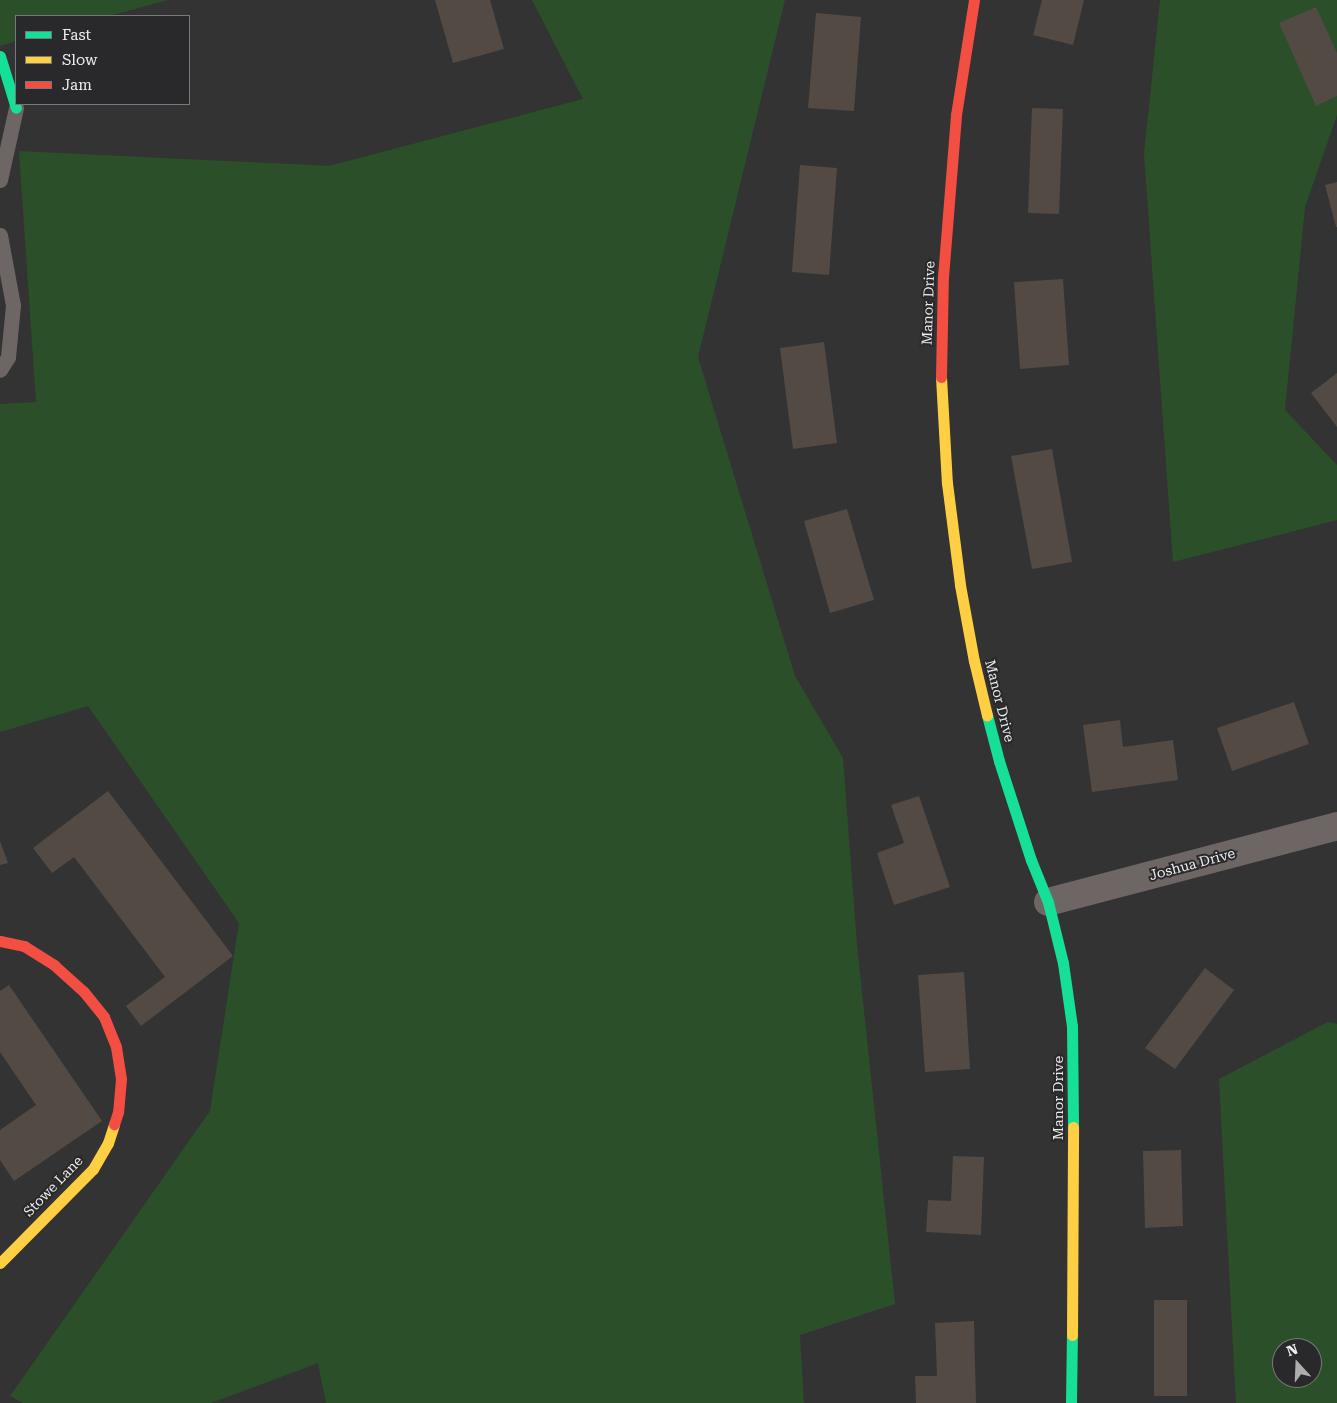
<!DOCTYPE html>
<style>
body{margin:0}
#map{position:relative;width:1337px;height:1403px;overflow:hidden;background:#333;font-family:"Roboto Serif",serif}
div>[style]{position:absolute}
.green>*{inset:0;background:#2b5029}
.building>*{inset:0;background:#534a43}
.lane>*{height:15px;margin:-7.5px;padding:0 7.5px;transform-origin:7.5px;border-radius:7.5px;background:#6e6665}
.street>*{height:28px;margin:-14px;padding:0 14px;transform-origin:14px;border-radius:14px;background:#6e6665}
.fast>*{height:11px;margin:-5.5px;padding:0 5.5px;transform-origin:5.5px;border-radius:5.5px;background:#16e098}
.slow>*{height:11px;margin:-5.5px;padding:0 5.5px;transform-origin:5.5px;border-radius:5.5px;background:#ffcf43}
.jam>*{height:11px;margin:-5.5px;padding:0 5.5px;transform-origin:5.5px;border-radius:5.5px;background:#f24e42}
span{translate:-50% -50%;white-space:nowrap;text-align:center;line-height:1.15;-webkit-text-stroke:4px #29282a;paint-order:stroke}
.street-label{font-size:14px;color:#eeeeef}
.legend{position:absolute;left:15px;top:15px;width:175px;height:90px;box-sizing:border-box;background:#29282a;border:1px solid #787779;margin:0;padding:6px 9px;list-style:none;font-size:15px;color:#eeeeef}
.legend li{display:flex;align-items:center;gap:10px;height:25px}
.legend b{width:25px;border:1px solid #787779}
.north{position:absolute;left:1272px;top:1338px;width:50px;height:50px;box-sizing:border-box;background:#29282a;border:1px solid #787779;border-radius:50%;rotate:340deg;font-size:14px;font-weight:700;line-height:20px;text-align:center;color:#eeeeef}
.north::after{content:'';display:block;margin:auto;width:18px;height:22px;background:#adadad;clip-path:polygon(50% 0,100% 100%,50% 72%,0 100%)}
</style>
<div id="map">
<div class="green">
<div style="clip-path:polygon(0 0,168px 0,109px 16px,16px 16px,16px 41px,0 46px)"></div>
<div style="clip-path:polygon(532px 0,785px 0,698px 357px,795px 676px,843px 758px,857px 945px,895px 1304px,800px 1335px,804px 1403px,326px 1403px,318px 1363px,211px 1403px,23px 1403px,10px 1396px,210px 1111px,239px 923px,88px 706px,0 732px,0 404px,36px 402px,19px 151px,329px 166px,583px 99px)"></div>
<div style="clip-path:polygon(1160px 0,1337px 0,1337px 115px,1305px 207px,1285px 410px,1337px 465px,1337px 520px,1173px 562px,1144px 154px)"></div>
<div style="clip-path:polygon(evenodd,1328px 1022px,1337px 1024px,1337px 1403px,1236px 1403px,1219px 1079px,1328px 1022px,1282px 1348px,1312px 1348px,1312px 1378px,1282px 1378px,1282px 1348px)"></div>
</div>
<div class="building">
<div style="clip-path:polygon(435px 0,490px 0,504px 49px,453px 63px)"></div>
<div style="clip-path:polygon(1042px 0,1084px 0,1073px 45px,1033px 35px)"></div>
<div style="clip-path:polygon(1316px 7px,1337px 53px,1337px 96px,1316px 106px,1279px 23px)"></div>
<div style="clip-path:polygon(816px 13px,861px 17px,854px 111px,808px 108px)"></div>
<div style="clip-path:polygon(1032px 108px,1063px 109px,1059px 214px,1028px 213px)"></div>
<div style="clip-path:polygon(800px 165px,837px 168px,829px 275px,792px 272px)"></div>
<div style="clip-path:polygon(1337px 182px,1337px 227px,1336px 227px,1325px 185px)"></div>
<div style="clip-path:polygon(1063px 279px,1069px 365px,1020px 369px,1014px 282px)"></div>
<div style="clip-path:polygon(824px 342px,837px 443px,793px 449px,780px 348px)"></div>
<div style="clip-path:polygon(1337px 373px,1337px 427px,1311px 393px)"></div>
<div style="clip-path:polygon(1052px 449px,1072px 562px,1032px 569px,1011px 456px)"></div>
<div style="clip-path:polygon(847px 509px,874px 600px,830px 613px,804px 521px)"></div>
<div style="clip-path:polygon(1294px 702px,1309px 744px,1232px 771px,1217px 728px)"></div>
<div style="clip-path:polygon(1120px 720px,1123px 747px,1173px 740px,1178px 780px,1092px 792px,1083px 725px)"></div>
<div style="clip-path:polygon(108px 791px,233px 956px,141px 1026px,126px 1006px,165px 977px,74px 857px,52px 873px,33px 848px)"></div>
<div style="clip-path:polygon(919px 796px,950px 887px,894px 905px,877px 853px,904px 843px,891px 805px)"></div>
<div style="clip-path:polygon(0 841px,8px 863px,0 865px)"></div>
<div style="clip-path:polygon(1205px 968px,1234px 990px,1175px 1069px,1145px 1048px)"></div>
<div style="clip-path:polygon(964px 972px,970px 1069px,925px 1072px,918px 975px)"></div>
<div style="clip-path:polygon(9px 985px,102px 1121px,14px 1181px,0 1160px,0 1130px,36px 1105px,0 1052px,0 991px)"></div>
<div style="clip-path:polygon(1181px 1150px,1183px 1226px,1145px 1228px,1143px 1151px)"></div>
<div style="clip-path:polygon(953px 1156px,984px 1157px,981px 1235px,926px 1232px,928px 1200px,951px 1201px)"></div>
<div style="clip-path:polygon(1154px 1300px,1187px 1300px,1187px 1396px,1154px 1396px)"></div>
<div style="clip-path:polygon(974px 1321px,976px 1403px,916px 1403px,915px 1376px,937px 1376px,935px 1323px)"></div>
</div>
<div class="lane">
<div style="left:0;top:180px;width:74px;rotate:-77.5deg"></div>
<div style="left:0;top:235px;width:71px;rotate:79.5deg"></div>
<div style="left:13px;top:305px;width:52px;rotate:95.5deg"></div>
<div style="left:8px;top:357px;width:15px;rotate:122deg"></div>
</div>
<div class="street">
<div style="left:1048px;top:902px;width:299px;rotate:-14.7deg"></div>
</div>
<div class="fast">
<div style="left:0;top:56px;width:54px;rotate:72.9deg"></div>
<div style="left:987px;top:715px;width:48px;rotate:75.4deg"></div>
<div style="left:999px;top:761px;width:104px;rotate:72.1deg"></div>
<div style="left:1031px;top:860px;width:45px;rotate:68deg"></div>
<div style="left:1048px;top:902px;width:63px;rotate:76.2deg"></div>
<div style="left:1063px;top:963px;width:64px;rotate:81.9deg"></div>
<div style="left:1072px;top:1026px;width:101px;rotate:89.4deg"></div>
<div style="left:1071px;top:1403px;width:68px;rotate:-89.2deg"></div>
</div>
<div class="slow">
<div style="left:941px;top:377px;width:106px;rotate:86.8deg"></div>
<div style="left:947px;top:483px;width:103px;rotate:82.7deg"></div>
<div style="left:960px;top:585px;width:77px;rotate:79.6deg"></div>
<div style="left:974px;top:661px;width:56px;rotate:76.5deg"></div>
<div style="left:0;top:1263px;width:132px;rotate:-45.3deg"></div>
<div style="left:93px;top:1169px;width:30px;rotate:-60deg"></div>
<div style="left:108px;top:1143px;width:20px;rotate:-72deg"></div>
<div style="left:1072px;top:1335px;width:208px;rotate:-89.7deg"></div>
</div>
<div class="jam">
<div style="left:941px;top:377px;width:100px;rotate:-88.9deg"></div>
<div style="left:943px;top:277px;width:163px;rotate:-85.4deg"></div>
<div style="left:956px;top:115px;width:116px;rotate:-81.1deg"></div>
<div style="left:0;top:941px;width:25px;rotate:12deg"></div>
<div style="left:24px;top:946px;width:36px;rotate:32deg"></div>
<div style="left:54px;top:965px;width:40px;rotate:42deg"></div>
<div style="left:84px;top:992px;width:32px;rotate:51deg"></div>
<div style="left:104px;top:1017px;width:32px;rotate:68deg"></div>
<div style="left:116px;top:1047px;width:32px;rotate:81deg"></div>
<div style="left:121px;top:1079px;width:33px;rotate:95deg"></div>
<div style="left:118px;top:1112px;width:13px;rotate:108deg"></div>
</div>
<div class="street-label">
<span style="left:928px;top:303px;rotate:-88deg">Manor Drive</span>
<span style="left:1000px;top:701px;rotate:76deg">Manor Drive</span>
<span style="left:1192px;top:864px;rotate:-15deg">Joshua Drive</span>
<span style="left:1058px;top:1098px;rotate:-90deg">Manor Drive</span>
<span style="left:53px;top:1186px;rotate:-46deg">Stowe Lane</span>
</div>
<ul class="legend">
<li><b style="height:6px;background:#16e098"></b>Fast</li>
<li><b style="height:6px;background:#ffcf43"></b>Slow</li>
<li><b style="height:6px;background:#f24e42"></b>Jam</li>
</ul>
<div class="north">N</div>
</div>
